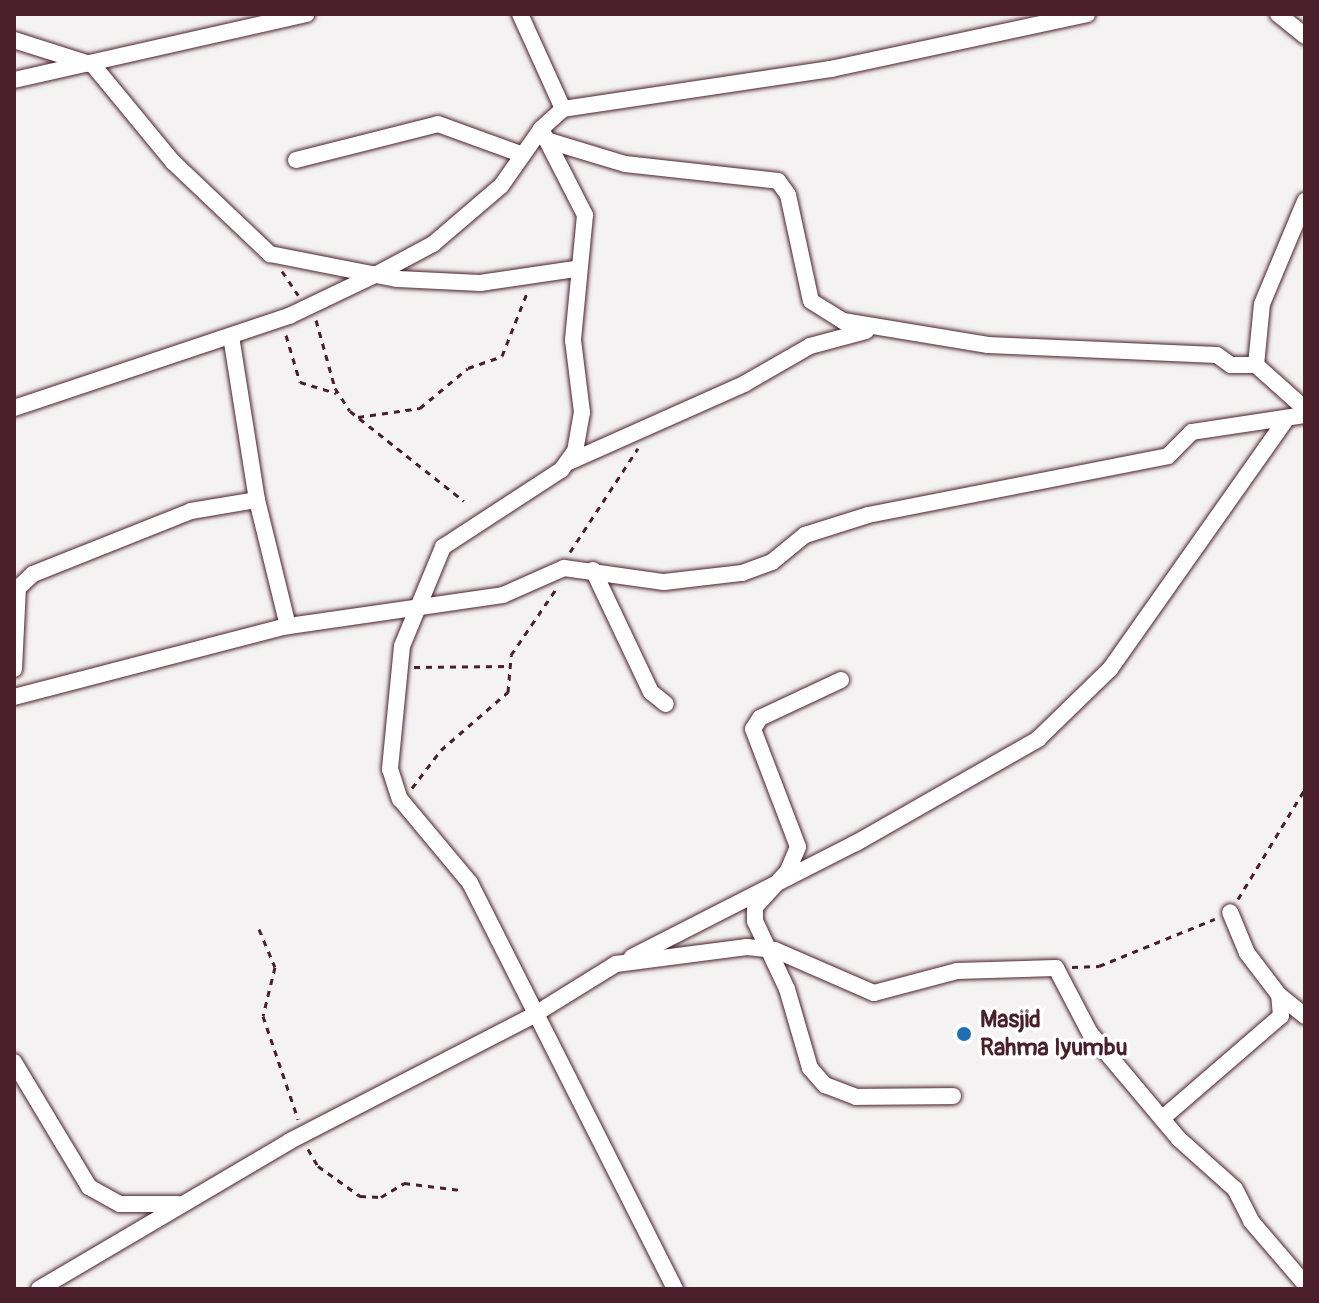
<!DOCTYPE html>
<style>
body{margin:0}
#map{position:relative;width:1319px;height:1303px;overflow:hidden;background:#f4f2f2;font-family:Pangolin,sans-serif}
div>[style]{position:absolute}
.path>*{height:3px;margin-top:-1.5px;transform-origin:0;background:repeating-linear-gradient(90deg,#4a1f2b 0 6px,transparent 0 12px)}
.roads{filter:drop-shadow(0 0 2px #4a1f2b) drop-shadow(0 0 2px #4a1f2b)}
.street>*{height:16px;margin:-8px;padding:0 8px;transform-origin:8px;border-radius:8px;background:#fff}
.dots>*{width:22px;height:22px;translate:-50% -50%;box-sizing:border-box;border:4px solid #fff;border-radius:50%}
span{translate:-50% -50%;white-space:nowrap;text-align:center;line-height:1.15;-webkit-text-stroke:7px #fff;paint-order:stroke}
.poi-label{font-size:24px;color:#4a1f2b;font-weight:700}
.left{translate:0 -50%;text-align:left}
.frame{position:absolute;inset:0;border:16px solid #4a1f2b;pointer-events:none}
</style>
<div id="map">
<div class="path">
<div style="left:282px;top:271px;width:29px;rotate:56deg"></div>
<div style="left:316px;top:320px;width:71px;rotate:74.4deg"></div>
<div style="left:335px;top:388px;width:27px;rotate:57deg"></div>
<div style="left:350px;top:411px;width:145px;rotate:38.3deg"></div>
<div style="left:286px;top:335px;width:49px;rotate:73.4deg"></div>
<div style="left:300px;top:382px;width:38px;rotate:17deg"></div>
<div style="left:358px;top:417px;width:63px;rotate:-8.3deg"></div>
<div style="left:420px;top:408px;width:62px;rotate:-39.8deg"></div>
<div style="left:468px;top:368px;width:36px;rotate:-19deg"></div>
<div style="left:502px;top:356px;width:68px;rotate:-68.4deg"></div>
<div style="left:570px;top:552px;width:124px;rotate:-56.8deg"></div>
<div style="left:414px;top:667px;width:94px;rotate:-0.6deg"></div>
<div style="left:412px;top:788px;width:48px;rotate:-52.7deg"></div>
<div style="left:441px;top:750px;width:89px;rotate:-40.9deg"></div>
<div style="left:508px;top:692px;width:37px;rotate:-85deg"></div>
<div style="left:511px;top:655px;width:80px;rotate:-55.7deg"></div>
<div style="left:1238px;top:899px;width:129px;rotate:-58.7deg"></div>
<div style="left:259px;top:929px;width:41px;rotate:67.2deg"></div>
<div style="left:275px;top:967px;width:50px;rotate:103.8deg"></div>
<div style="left:263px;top:1016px;width:109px;rotate:71.2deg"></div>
<div style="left:1072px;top:967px;width:27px;rotate:-2deg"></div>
<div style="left:1099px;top:966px;width:125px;rotate:-22.1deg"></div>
<div style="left:308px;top:1149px;width:20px;rotate:60deg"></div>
<div style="left:318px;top:1166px;width:52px;rotate:35.5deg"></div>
<div style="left:360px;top:1196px;width:21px;rotate:3deg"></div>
<div style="left:381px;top:1197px;width:27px;rotate:-31deg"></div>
<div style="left:404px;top:1183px;width:57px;rotate:7deg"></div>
</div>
<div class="roads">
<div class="street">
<div style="left:520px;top:14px;width:104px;rotate:65.6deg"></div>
<div style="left:563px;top:109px;width:30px;rotate:138deg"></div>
<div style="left:541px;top:129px;width:97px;rotate:62.9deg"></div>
<div style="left:585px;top:215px;width:126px;rotate:95.5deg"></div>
<div style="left:573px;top:340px;width:73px;rotate:82.9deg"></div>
<div style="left:582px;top:412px;width:40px;rotate:100deg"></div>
<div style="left:575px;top:451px;width:24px;rotate:126deg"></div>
<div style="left:561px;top:470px;width:141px;rotate:146.9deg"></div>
<div style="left:443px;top:547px;width:107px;rotate:112.5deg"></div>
<div style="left:402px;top:646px;width:124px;rotate:95.6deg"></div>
<div style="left:390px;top:769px;width:32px;rotate:72deg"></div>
<div style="left:400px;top:799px;width:109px;rotate:50.2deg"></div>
<div style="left:470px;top:883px;width:455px;rotate:63.2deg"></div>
<div style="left:1278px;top:14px;width:35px;rotate:39deg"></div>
<div style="left:14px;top:40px;width:83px;rotate:17.6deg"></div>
<div style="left:93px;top:65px;width:126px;rotate:50.5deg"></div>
<div style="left:173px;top:162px;width:134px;rotate:43.5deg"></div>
<div style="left:270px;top:254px;width:130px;rotate:11.1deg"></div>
<div style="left:398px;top:279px;width:82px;rotate:2.8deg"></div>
<div style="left:480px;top:283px;width:96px;rotate:-8.4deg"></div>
<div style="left:14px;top:80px;width:300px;rotate:-12.7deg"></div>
<div style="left:563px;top:109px;width:271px;rotate:-8.5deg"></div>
<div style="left:831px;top:69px;width:262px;rotate:-12.1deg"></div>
<div style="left:549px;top:141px;width:79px;rotate:16.8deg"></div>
<div style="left:625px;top:164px;width:154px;rotate:6.3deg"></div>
<div style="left:778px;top:181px;width:17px;rotate:54deg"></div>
<div style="left:788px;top:195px;width:108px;rotate:77.8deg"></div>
<div style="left:811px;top:301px;width:38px;rotate:32deg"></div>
<div style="left:843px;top:321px;width:147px;rotate:9.4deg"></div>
<div style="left:988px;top:345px;width:229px;rotate:2.5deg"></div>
<div style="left:1217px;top:355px;width:17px;rotate:36deg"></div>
<div style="left:1231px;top:365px;width:25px"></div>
<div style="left:1256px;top:365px;width:66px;rotate:41.9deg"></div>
<div style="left:296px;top:160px;width:146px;rotate:-14.2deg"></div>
<div style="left:438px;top:124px;width:90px;rotate:20deg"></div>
<div style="left:231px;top:336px;width:166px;rotate:81deg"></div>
<div style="left:257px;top:500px;width:130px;rotate:76.2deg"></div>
<div style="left:1256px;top:365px;width:61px;rotate:-84.4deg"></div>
<div style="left:1262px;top:304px;width:112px;rotate:-67.3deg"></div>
<div style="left:14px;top:408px;width:290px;rotate:-18.5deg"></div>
<div style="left:289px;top:316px;width:98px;rotate:-25.5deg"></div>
<div style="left:377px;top:274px;width:64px;rotate:-28.2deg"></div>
<div style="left:433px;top:244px;width:89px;rotate:-40.5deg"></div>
<div style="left:501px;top:186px;width:70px;rotate:-54.9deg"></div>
<div style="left:569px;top:462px;width:192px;rotate:-24deg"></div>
<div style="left:744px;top:384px;width:76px;rotate:-29.9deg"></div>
<div style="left:810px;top:346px;width:58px;rotate:-15deg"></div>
<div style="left:593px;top:570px;width:135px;rotate:64.6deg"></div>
<div style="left:651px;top:692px;width:19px;rotate:39deg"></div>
<div style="left:14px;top:669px;width:81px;rotate:-87.2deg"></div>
<div style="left:18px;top:588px;width:21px;rotate:-43deg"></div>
<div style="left:33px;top:574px;width:170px;rotate:-21.7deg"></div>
<div style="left:191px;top:511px;width:67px;rotate:-9.5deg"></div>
<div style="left:841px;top:680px;width:89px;rotate:154.9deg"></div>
<div style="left:760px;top:718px;width:13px;rotate:122deg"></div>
<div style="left:753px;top:729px;width:126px;rotate:69.1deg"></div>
<div style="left:798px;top:847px;width:26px;rotate:113deg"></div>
<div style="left:788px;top:871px;width:49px;rotate:132.5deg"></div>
<div style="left:755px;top:907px;width:14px;rotate:90deg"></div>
<div style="left:755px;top:921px;width:75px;rotate:64.8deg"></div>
<div style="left:787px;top:989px;width:82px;rotate:73.8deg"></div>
<div style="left:810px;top:1068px;width:23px;rotate:49deg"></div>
<div style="left:825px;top:1085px;width:33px;rotate:21deg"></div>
<div style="left:856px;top:1097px;width:97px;rotate:-0.6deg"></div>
<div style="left:14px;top:697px;width:277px;rotate:-14.6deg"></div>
<div style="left:282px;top:627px;width:223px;rotate:-8.2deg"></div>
<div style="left:503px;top:595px;width:67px;rotate:-23.9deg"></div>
<div style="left:564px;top:568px;width:101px;rotate:8deg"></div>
<div style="left:664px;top:582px;width:79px;rotate:-6.6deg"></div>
<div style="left:742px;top:573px;width:32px;rotate:-20deg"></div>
<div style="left:772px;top:562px;width:43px;rotate:-39.3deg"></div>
<div style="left:805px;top:535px;width:66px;rotate:-17.6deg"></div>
<div style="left:868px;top:515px;width:306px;rotate:-11.1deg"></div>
<div style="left:1168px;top:456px;width:34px;rotate:-45deg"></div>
<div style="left:1192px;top:432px;width:114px;rotate:-8.6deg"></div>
<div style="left:632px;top:957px;width:251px;rotate:-27deg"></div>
<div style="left:856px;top:843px;width:210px;rotate:-29.7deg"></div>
<div style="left:1038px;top:739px;width:100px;rotate:-44.2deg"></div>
<div style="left:1110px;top:669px;width:307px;rotate:-54.8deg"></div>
<div style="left:1279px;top:995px;width:33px;rotate:39deg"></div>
<div style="left:532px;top:1016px;width:99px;rotate:-31.8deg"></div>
<div style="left:616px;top:964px;width:132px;rotate:-7.4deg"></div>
<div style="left:747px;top:947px;width:28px;rotate:6deg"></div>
<div style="left:775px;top:950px;width:108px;rotate:23.5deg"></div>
<div style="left:874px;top:993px;width:86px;rotate:-14.8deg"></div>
<div style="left:957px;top:971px;width:99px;rotate:-1.7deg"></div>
<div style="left:1056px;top:968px;width:73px;rotate:62.4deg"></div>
<div style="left:1090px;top:1033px;width:138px;rotate:50deg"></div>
<div style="left:1179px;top:1139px;width:75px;rotate:41.8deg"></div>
<div style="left:1235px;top:1189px;width:36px;rotate:63deg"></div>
<div style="left:1251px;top:1221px;width:83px;rotate:49.4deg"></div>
<div style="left:14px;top:1062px;width:146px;rotate:59deg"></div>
<div style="left:89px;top:1187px;width:35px;rotate:29deg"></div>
<div style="left:120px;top:1204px;width:58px"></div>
<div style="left:1165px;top:1116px;width:153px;rotate:-40.8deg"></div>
<div style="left:1281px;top:1016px;width:21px;rotate:-95deg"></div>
<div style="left:1279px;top:995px;width:53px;rotate:-127.3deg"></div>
<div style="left:1247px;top:953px;width:44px;rotate:-112.5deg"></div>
<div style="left:39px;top:1289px;width:291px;rotate:-30.5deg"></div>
<div style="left:290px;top:1141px;width:272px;rotate:-27.3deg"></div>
</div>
</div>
<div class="dots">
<div style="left:964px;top:1034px;background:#1f6fb2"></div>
</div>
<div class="poi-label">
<span class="left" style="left:980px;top:1034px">Masjid<br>Rahma Iyumbu</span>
</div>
<div class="frame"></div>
</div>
